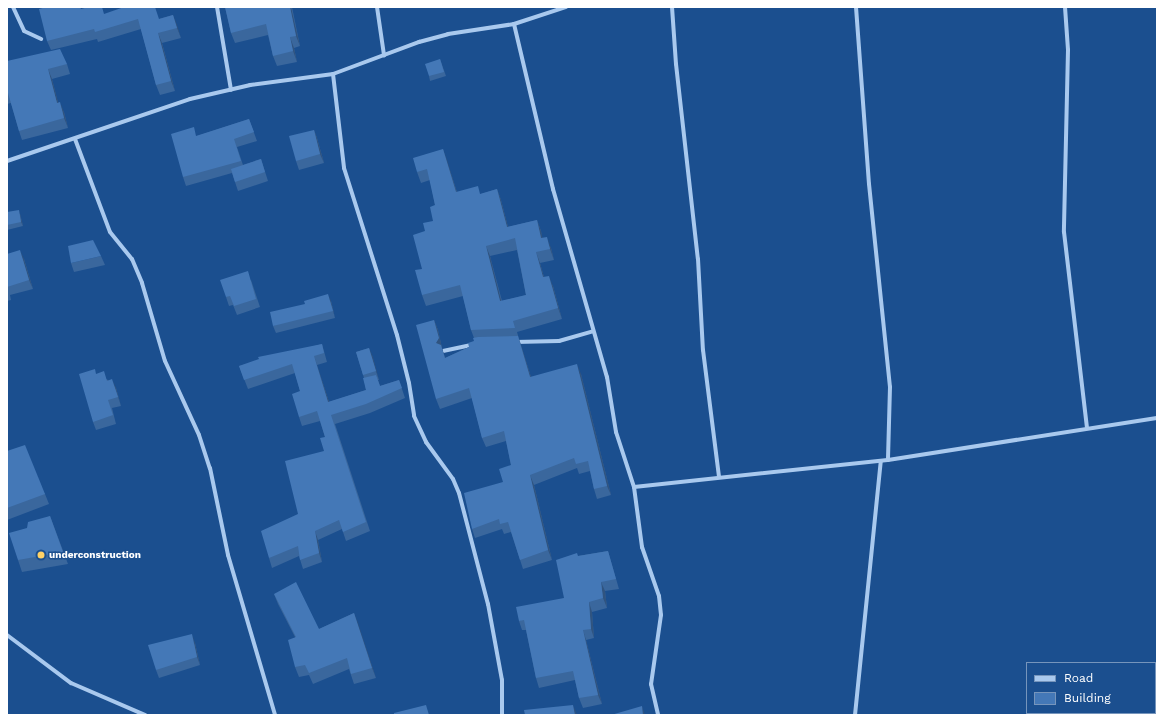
<!DOCTYPE html>
<style>
body{margin:0}
#map{position:relative;width:1164px;height:722px;overflow:hidden;background:#1b4f8f;font-family:"Work Sans",sans-serif}
div>[style]{position:absolute}
.minor>*{height:4px;margin:-2px;padding:0 2px;transform-origin:2px;border-radius:2px;background:#a9c9ee}
.wall>*{inset:0;background:#3a679d}
.shaded-wall>*{inset:0;background:#305480}
.building>*{inset:0;background:#4478b7}
.dots>*{width:11px;height:11px;translate:-50% -50%;box-sizing:border-box;border:2px solid #1b4f8f;border-radius:50%}
span{translate:-50% -50%;white-space:nowrap;text-align:center;line-height:1.15;-webkit-text-stroke:3px #1b4f8f;paint-order:stroke}
.poi-label{font-size:10px;color:#fff;font-weight:700}
.left{translate:0 -50%;text-align:left}
.frame{position:absolute;inset:0;border:8px solid #fff;pointer-events:none}
.legend{position:absolute;left:1026px;top:662px;width:130px;height:52px;box-sizing:border-box;background:#1b4f8f;border:1px solid #7695bc;margin:0;padding:5px 7px;list-style:none;font-size:12px;color:#fff}
.legend li{display:flex;align-items:center;gap:8px;height:20px}
.legend b{width:20px;border:1px solid #7695bc}
</style>
<div id="map">
<div class="minor">
<div style="left:13px;top:7px;width:26px;rotate:65deg"></div>
<div style="left:24px;top:31px;width:19px;rotate:25deg"></div>
<div style="left:217px;top:7px;width:84px;rotate:80.4deg"></div>
<div style="left:377px;top:7px;width:49px;rotate:81.7deg"></div>
<div style="left:672px;top:7px;width:57px;rotate:86deg"></div>
<div style="left:676px;top:64px;width:196px;rotate:83.6deg"></div>
<div style="left:698px;top:259px;width:91px;rotate:86.9deg"></div>
<div style="left:703px;top:350px;width:128px;rotate:82.8deg"></div>
<div style="left:856px;top:7px;width:177px;rotate:85.8deg"></div>
<div style="left:869px;top:184px;width:204px;rotate:84.1deg"></div>
<div style="left:890px;top:387px;width:73px;rotate:91.6deg"></div>
<div style="left:1065px;top:7px;width:43px;rotate:86deg"></div>
<div style="left:1068px;top:50px;width:182px;rotate:91.3deg"></div>
<div style="left:1064px;top:232px;width:196px;rotate:83.3deg"></div>
<div style="left:514px;top:24px;width:170px;rotate:76.7deg"></div>
<div style="left:553px;top:189px;width:196px;rotate:74deg"></div>
<div style="left:607px;top:377px;width:56px;rotate:80.7deg"></div>
<div style="left:616px;top:432px;width:58px;rotate:71.9deg"></div>
<div style="left:634px;top:487px;width:61px;rotate:82.4deg"></div>
<div style="left:642px;top:547px;width:52px;rotate:70.9deg"></div>
<div style="left:659px;top:596px;width:19px;rotate:84deg"></div>
<div style="left:661px;top:615px;width:70px;rotate:98.2deg"></div>
<div style="left:651px;top:684px;width:32px;rotate:77deg"></div>
<div style="left:333px;top:74px;width:95px;rotate:83.3deg"></div>
<div style="left:344px;top:168px;width:175px;rotate:72.4deg"></div>
<div style="left:397px;top:335px;width:49px;rotate:76deg"></div>
<div style="left:409px;top:383px;width:33px;rotate:81deg"></div>
<div style="left:414px;top:416px;width:29px;rotate:65deg"></div>
<div style="left:426px;top:442px;width:46px;rotate:53.9deg"></div>
<div style="left:453px;top:479px;width:15px;rotate:67deg"></div>
<div style="left:459px;top:493px;width:115px;rotate:75.4deg"></div>
<div style="left:488px;top:604px;width:77px;rotate:79.6deg"></div>
<div style="left:502px;top:680px;width:35px;rotate:90deg"></div>
<div style="left:75px;top:139px;width:99px;rotate:69.4deg"></div>
<div style="left:110px;top:232px;width:35px;rotate:51deg"></div>
<div style="left:132px;top:259px;width:26px;rotate:67deg"></div>
<div style="left:142px;top:283px;width:81px;rotate:73.6deg"></div>
<div style="left:165px;top:361px;width:81px;rotate:65.3deg"></div>
<div style="left:199px;top:435px;width:35px;rotate:72deg"></div>
<div style="left:210px;top:468px;width:89px;rotate:78.3deg"></div>
<div style="left:228px;top:555px;width:167px;rotate:73.6deg"></div>
<div style="left:7px;top:161px;width:193px;rotate:-18.7deg"></div>
<div style="left:190px;top:99px;width:62px;rotate:-13.1deg"></div>
<div style="left:250px;top:85px;width:84px;rotate:-7.5deg"></div>
<div style="left:333px;top:74px;width:92px;rotate:-20.4deg"></div>
<div style="left:419px;top:42px;width:30px;rotate:-15deg"></div>
<div style="left:448px;top:34px;width:67px;rotate:-8.6deg"></div>
<div style="left:514px;top:24px;width:55px;rotate:-18.1deg"></div>
<div style="left:515px;top:342px;width:44px;rotate:-1.3deg"></div>
<div style="left:559px;top:341px;width:35px;rotate:-16deg"></div>
<div style="left:443px;top:351px;width:30px;rotate:-12deg"></div>
<div style="left:634px;top:487px;width:255px;rotate:-6.1deg"></div>
<div style="left:888px;top:460px;width:272px;rotate:-8.9deg"></div>
<div style="left:7px;top:635px;width:80px;rotate:36.9deg"></div>
<div style="left:71px;top:683px;width:81px;rotate:23.4deg"></div>
<div style="left:855px;top:715px;width:255px;rotate:-84.2deg"></div>
</div>
<div class="wall">
<div style="clip-path:polygon(225px 7px,292px 7px,300px 46px,294px 48px,297px 62px,277px 66px,273px 56px,268px 35px,235px 43px,231px 33px)"></div>
<div style="clip-path:polygon(82px 9px,104px 14px,159px 19px,173px 15px,181px 38px,162px 43px,175px 91px,160px 95px,156px 85px,141px 29px,98px 42px,97px 39px,51px 50px,47px 41px)"></div>
<div style="clip-path:polygon(440px 59px,446px 76px,430px 81px,429px 76px)"></div>
<div style="clip-path:polygon(7px 61px,67px 64px,70px 74px,52px 79px,58px 103px,64px 112px,68px 128px,22px 140px,19px 131px,11px 103px,7px 104px)"></div>
<div style="clip-path:polygon(249px 119px,257px 141px,237px 147px,243px 165px,261px 159px,268px 181px,238px 191px,232px 173px,186px 186px,183px 177px,197px 136px)"></div>
<div style="clip-path:polygon(314px 130px,317px 138px,324px 163px,299px 170px,296px 161px)"></div>
<div style="clip-path:polygon(evenodd,443px 149px,457px 192px,481px 194px,497px 189px,501px 200px,508px 227px,537px 220px,541px 231px,542px 238px,551px 248px,554px 260px,540px 263px,544px 277px,553px 286px,562px 319px,517px 332px,519px 339px,531px 377px,581px 374px,611px 495px,597px 499px,594px 489px,590px 471px,579px 474px,577px 468px,534px 485px,552px 560px,523px 569px,511px 532px,504px 534px,502px 529px,475px 538px,472px 529px,503px 482px,511px 465px,506px 441px,486px 447px,482px 438px,472px 398px,440px 409px,436px 399px,434px 320px,438px 330px,442px 348px,445px 358px,469px 347px,474px 341px,474px 338px,471px 330px,463px 296px,426px 306px,422px 295px,422px 269px,425px 231px,433px 221px,435px 205px,430px 180px,421px 183px,417px 172px,443px 149px,517px 250px,526px 295px,502px 301px,490px 256px,517px 250px)"></div>
<div style="clip-path:polygon(7px 212px,20px 214px,23px 226px,7px 230px)"></div>
<div style="clip-path:polygon(7px 254px,24px 259px,33px 289px,10px 295px,11px 300px,7px 301px)"></div>
<div style="clip-path:polygon(101px 256px,105px 265px,74px 272px,71px 263px)"></div>
<div style="clip-path:polygon(251px 280px,260px 307px,237px 315px,233px 305px,229px 306px,226px 297px)"></div>
<div style="clip-path:polygon(331px 301px,335px 318px,276px 333px,273px 326px)"></div>
<div style="clip-path:polygon(322px 344px,327px 362px,317px 365px,329px 402px,366px 390px,364px 378px,356px 352px,369px 348px,379px 380px,378px 380px,380px 386px,399px 380px,405px 398px,370px 413px,335px 424px,370px 531px,346px 541px,342px 529px,318px 540px,322px 562px,303px 569px,299px 556px,272px 568px,269px 558px,298px 514px,324px 451px,325px 437px,320px 421px,302px 426px,299px 417px,300px 391px,295px 373px,248px 389px,239px 366px)"></div>
<div style="clip-path:polygon(96px 374px,108px 380px,116px 388px,121px 406px,112px 408px,116px 424px,96px 430px,93px 422px)"></div>
<div style="clip-path:polygon(7px 451px,45px 494px,49px 504px,7px 520px)"></div>
<div style="clip-path:polygon(50px 516px,68px 564px,22px 572px,18px 560px,27px 528px)"></div>
<div style="clip-path:polygon(608px 551px,619px 589px,605px 591px,607px 608px,592px 612px,594px 638px,586px 640px,602px 704px,583px 708px,579px 698px,575px 680px,539px 688px,536px 678px,526px 630px,522px 630px,519px 621px,564px 598px,578px 556px)"></div>
<div style="clip-path:polygon(274px 594px,319px 629px,354px 613px,376px 678px,354px 684px,349px 669px,313px 684px,309px 675px,299px 677px,295px 667px,295px 637px,278px 604px)"></div>
<div style="clip-path:polygon(195px 643px,200px 665px,159px 678px,156px 670px)"></div>
</div>
<div class="shaded-wall">
<div style="clip-path:polygon(290px 7px,291px 7px,300px 46px,296px 36px)"></div>
<div style="clip-path:polygon(173px 15px,177px 25px,181px 38px,177px 28px)"></div>
<div style="clip-path:polygon(158px 33px,162px 43px,175px 91px,171px 81px)"></div>
<div style="clip-path:polygon(290px 37px,294px 48px,297px 62px,293px 51px)"></div>
<div style="clip-path:polygon(48px 69px,52px 79px,61px 113px,57px 103px)"></div>
<div style="clip-path:polygon(60px 102px,64px 112px,68px 128px,64px 118px)"></div>
<div style="clip-path:polygon(314px 130px,317px 138px,324px 163px,320px 154px)"></div>
<div style="clip-path:polygon(443px 149px,447px 160px,460px 203px,456px 192px)"></div>
<div style="clip-path:polygon(497px 189px,501px 200px,511px 238px,507px 227px)"></div>
<div style="clip-path:polygon(19px 210px,23px 226px,21px 222px)"></div>
<div style="clip-path:polygon(537px 220px,541px 231px,545px 249px,541px 238px)"></div>
<div style="clip-path:polygon(547px 237px,551px 248px,554px 260px,550px 249px)"></div>
<div style="clip-path:polygon(486px 246px,490px 256px,504px 312px,500px 301px)"></div>
<div style="clip-path:polygon(20px 250px,24px 259px,33px 289px,29px 280px)"></div>
<div style="clip-path:polygon(536px 252px,540px 263px,547px 288px,543px 277px)"></div>
<div style="clip-path:polygon(549px 276px,553px 286px,562px 319px,558px 308px)"></div>
<div style="clip-path:polygon(328px 294px,331px 301px,335px 318px,333px 311px)"></div>
<div style="clip-path:polygon(434px 320px,438px 330px,442px 348px,448px 368px,436px 343px)"></div>
<div style="clip-path:polygon(518px 336px,521px 345px,534px 387px,530px 377px)"></div>
<div style="clip-path:polygon(369px 348px,373px 357px,379px 380px,376px 371px)"></div>
<div style="clip-path:polygon(314px 356px,317px 365px,332px 411px,328px 402px)"></div>
<div style="clip-path:polygon(577px 364px,581px 374px,611px 495px,607px 486px)"></div>
<div style="clip-path:polygon(112px 379px,116px 388px,121px 406px)"></div>
<div style="clip-path:polygon(530px 475px,534px 485px,552px 560px,548px 550px)"></div>
<div style="clip-path:polygon(315px 531px,318px 540px,322px 562px,319px 553px)"></div>
<div style="clip-path:polygon(601px 582px,605px 591px,607px 608px,603px 598px)"></div>
<div style="clip-path:polygon(589px 602px,592px 612px,594px 638px,591px 629px)"></div>
<div style="clip-path:polygon(354px 613px,358px 623px,376px 678px,372px 668px)"></div>
<div style="clip-path:polygon(583px 630px,586px 640px,602px 704px,598px 695px)"></div>
<div style="clip-path:polygon(192px 634px,195px 643px,200px 665px,197px 657px)"></div>
<div style="clip-path:polygon(573px 705px,577px 715px,575px 715px)"></div>
<div style="clip-path:polygon(642px 706px,645px 715px,643px 715px)"></div>
</div>
<div class="building">
<div style="clip-path:polygon(46px 7px,80px 7px,81px 9px,88px 7px,102px 7px,104px 14px,124px 7px,155px 7px,159px 19px,173px 15px,177px 28px,158px 33px,171px 81px,156px 85px,138px 19px,95px 32px,94px 29px,47px 41px,39px 9px)"></div>
<div style="clip-path:polygon(225px 7px,290px 7px,296px 36px,290px 37px,293px 51px,273px 56px,266px 24px,231px 33px)"></div>
<div style="clip-path:polygon(60px 49px,67px 64px,48px 69px,57px 103px,60px 102px,64px 118px,19px 131px,8px 93px,7px 93px,7px 61px)"></div>
<div style="clip-path:polygon(440px 59px,444px 72px,429px 76px,425px 64px)"></div>
<div style="clip-path:polygon(249px 119px,254px 132px,234px 139px,241px 161px,183px 177px,171px 134px,194px 127px,196px 136px)"></div>
<div style="clip-path:polygon(314px 130px,320px 154px,296px 161px,289px 136px)"></div>
<div style="clip-path:polygon(evenodd,443px 149px,456px 192px,478px 186px,480px 194px,497px 189px,507px 227px,537px 220px,541px 238px,547px 237px,550px 249px,536px 252px,543px 277px,549px 276px,558px 308px,513px 321px,515px 328px,471px 330px,460px 285px,422px 295px,415px 270px,422px 269px,413px 235px,425px 231px,423px 223px,433px 221px,430px 207px,435px 205px,427px 169px,417px 172px,413px 158px,443px 149px,515px 238px,526px 295px,500px 301px,486px 246px,515px 238px)"></div>
<div style="clip-path:polygon(261px 159px,265px 172px,235px 182px,231px 169px)"></div>
<div style="clip-path:polygon(19px 210px,21px 222px,7px 225px,7px 212px)"></div>
<div style="clip-path:polygon(93px 240px,101px 256px,71px 263px,68px 246px)"></div>
<div style="clip-path:polygon(20px 250px,29px 280px,7px 287px,8px 291px,7px 291px,7px 254px)"></div>
<div style="clip-path:polygon(248px 271px,256px 299px,234px 306px,230px 296px,226px 297px,220px 280px)"></div>
<div style="clip-path:polygon(328px 294px,333px 311px,273px 326px,270px 312px,305px 304px,304px 301px)"></div>
<div style="clip-path:polygon(434px 320px,439px 338px,436px 343px,441px 345px,445px 358px,469px 347px,468px 343px,474px 341px,473px 338px,478px 337px,518px 336px,530px 377px,577px 364px,607px 486px,594px 489px,588px 461px,576px 464px,574px 458px,530px 475px,548px 550px,520px 560px,508px 522px,500px 524px,499px 519px,472px 529px,464px 493px,503px 482px,499px 469px,511px 465px,504px 431px,482px 438px,469px 388px,436px 399px,416px 325px)"></div>
<div style="clip-path:polygon(322px 344px,324px 353px,314px 356px,328px 402px,366px 390px,363px 378px,376px 375px,380px 386px,399px 380px,402px 388px,366px 404px,331px 415px,366px 522px,343px 532px,339px 520px,315px 531px,319px 553px,300px 560px,298px 546px,269px 558px,261px 531px,298px 514px,285px 461px,324px 451px,320px 438px,325px 437px,317px 411px,299px 417px,292px 394px,300px 391px,292px 364px,244px 380px,239px 366px,259px 359px,258px 357px)"></div>
<div style="clip-path:polygon(369px 348px,376px 371px,363px 375px,356px 352px)"></div>
<div style="clip-path:polygon(95px 369px,96px 374px,104px 371px,107px 381px,112px 379px,118px 397px,108px 400px,113px 415px,93px 422px,79px 374px)"></div>
<div style="clip-path:polygon(25px 445px,45px 494px,7px 508px,7px 451px)"></div>
<div style="clip-path:polygon(50px 516px,63px 552px,18px 560px,9px 533px,27px 528px,28px 522px)"></div>
<div style="clip-path:polygon(608px 551px,616px 579px,601px 582px,603px 598px,589px 602px,591px 629px,583px 630px,598px 695px,579px 698px,573px 671px,536px 678px,524px 620px,519px 621px,516px 607px,564px 598px,556px 560px,577px 553px,578px 556px)"></div>
<div style="clip-path:polygon(296px 582px,319px 629px,354px 613px,372px 668px,351px 674px,347px 658px,309px 673px,305px 665px,295px 667px,288px 640px,296px 637px,274px 594px)"></div>
<div style="clip-path:polygon(192px 634px,197px 657px,156px 670px,148px 645px)"></div>
<div style="clip-path:polygon(426px 705px,429px 715px,394px 715px,394px 713px)"></div>
<div style="clip-path:polygon(573px 705px,575px 715px,525px 715px,524px 710px)"></div>
<div style="clip-path:polygon(642px 706px,643px 715px,611px 715px)"></div>
</div>
<div class="dots">
<div style="left:41px;top:555px;background:#ffd166"></div>
</div>
<div class="poi-label">
<span class="left" style="left:49px;top:555px">underconstruction</span>
</div>
<div class="frame"></div>
<ul class="legend">
<li><b style="height:5px;background:#a9c9ee"></b>Road</li>
<li><b style="height:11px;background:#4478b7"></b>Building</li>
</ul>
</div>
